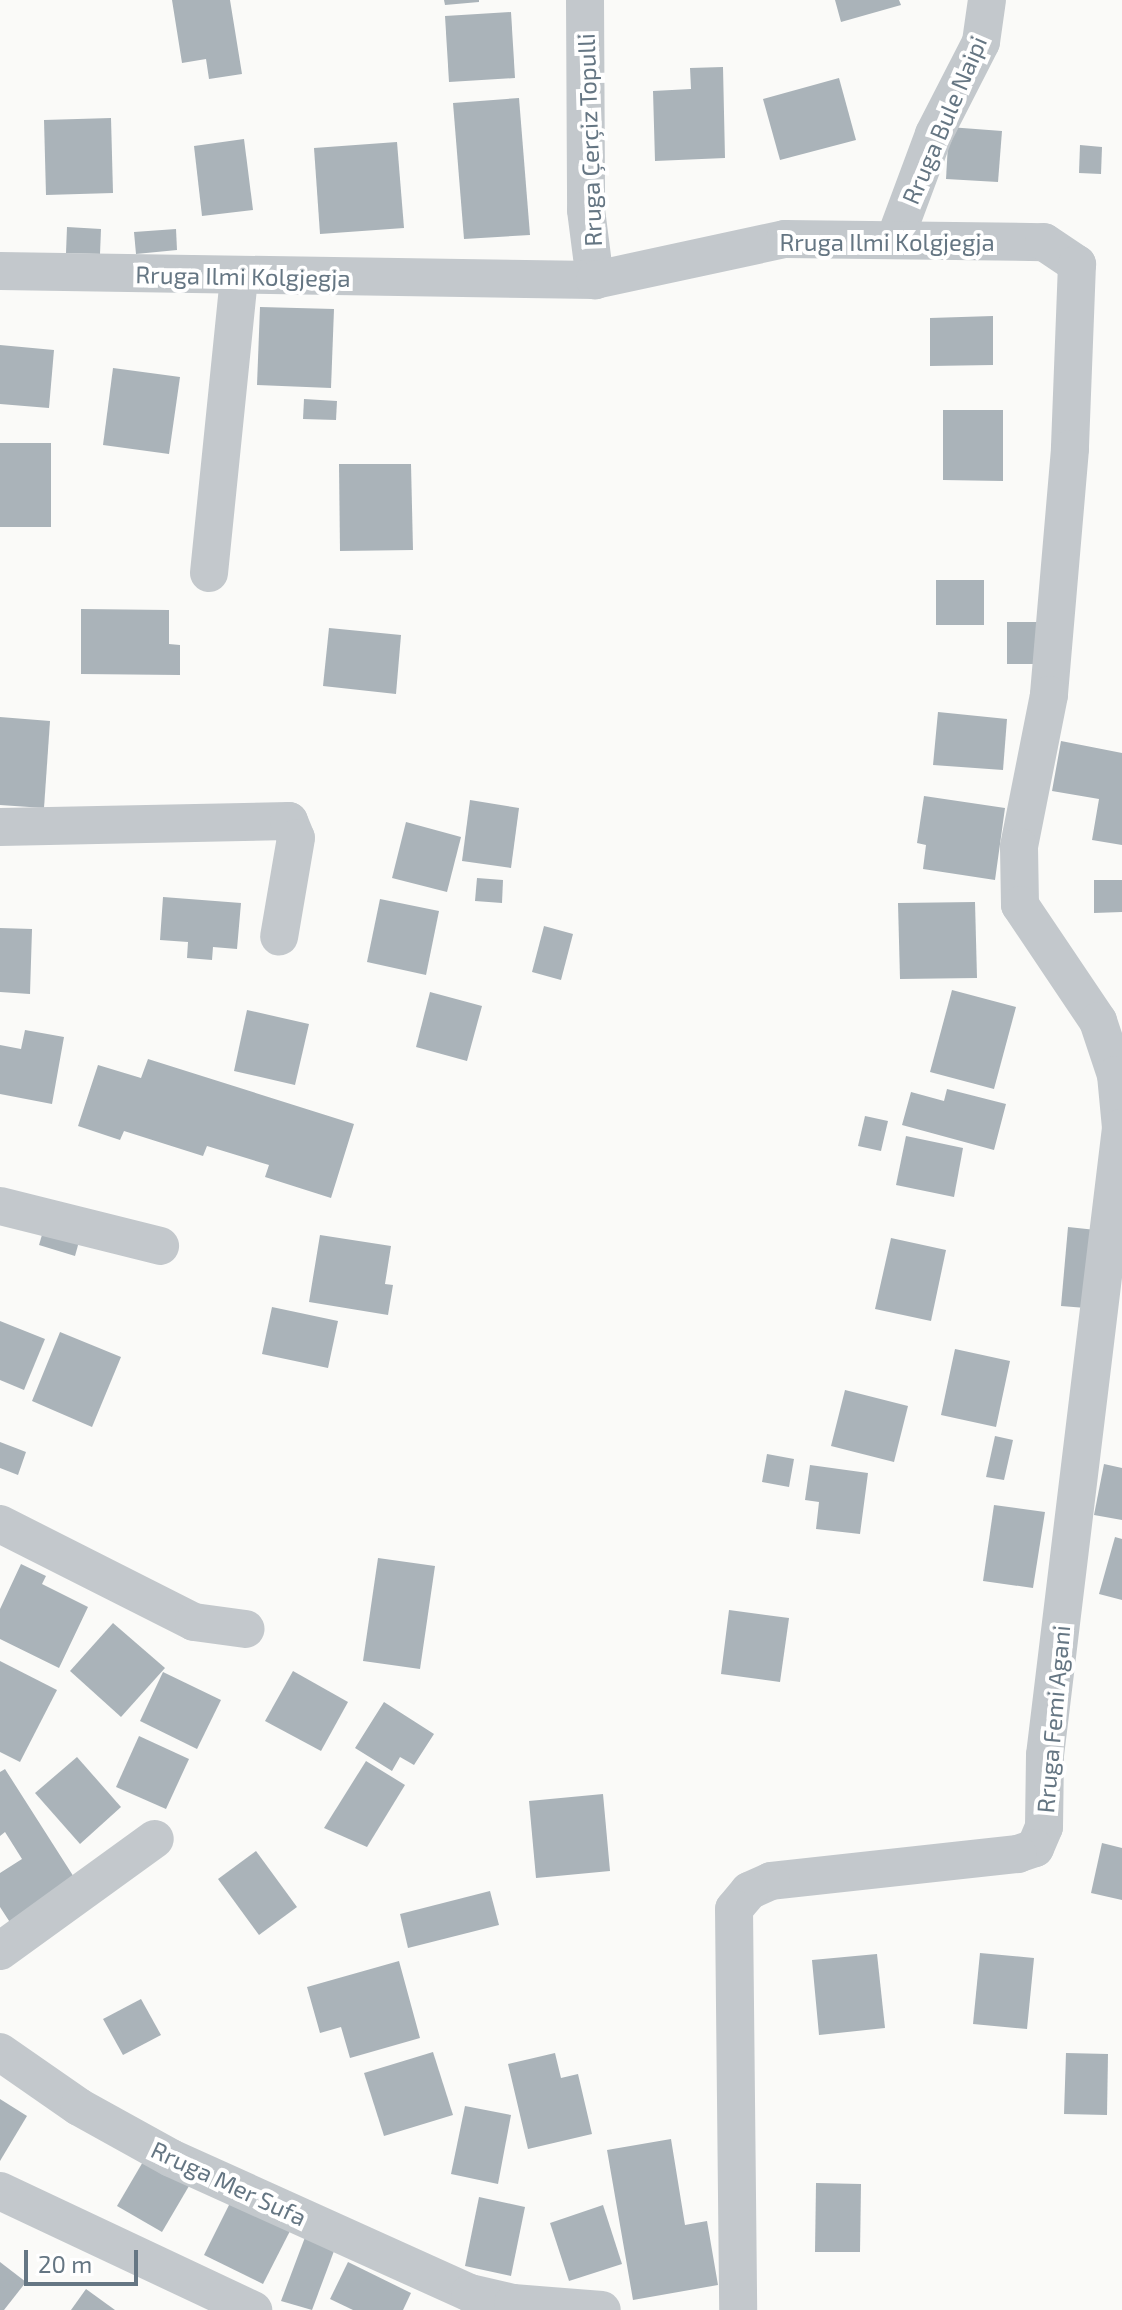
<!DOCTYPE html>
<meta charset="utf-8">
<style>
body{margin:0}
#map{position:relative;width:1122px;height:2310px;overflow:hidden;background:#fafaf8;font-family:"Exo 2",sans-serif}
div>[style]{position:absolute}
.building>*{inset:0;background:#aab3b9}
.minor>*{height:38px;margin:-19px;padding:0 19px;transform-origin:19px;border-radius:19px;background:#c3c8cc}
span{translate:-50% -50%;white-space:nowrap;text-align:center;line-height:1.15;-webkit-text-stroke:8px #fff;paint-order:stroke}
.street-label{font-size:24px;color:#657683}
.scale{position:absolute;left:24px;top:2250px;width:114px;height:36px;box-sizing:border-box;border:4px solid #657683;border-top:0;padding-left:10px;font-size:24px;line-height:28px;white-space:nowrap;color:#657683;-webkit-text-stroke:6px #fff;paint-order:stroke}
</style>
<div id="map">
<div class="building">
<div style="clip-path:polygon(172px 0,230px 0,242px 74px,209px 79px,206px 59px,182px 63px)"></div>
<div style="clip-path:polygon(444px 0,479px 0,479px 2px,445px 5px)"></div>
<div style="clip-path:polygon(835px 0,899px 0,901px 5px,841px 22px)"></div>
<div style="clip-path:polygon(511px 12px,515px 78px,449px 82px,445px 16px)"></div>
<div style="clip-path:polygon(723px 67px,725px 158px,655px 161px,653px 91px,691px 89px,690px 68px)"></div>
<div style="clip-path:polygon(839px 78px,856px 140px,780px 160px,763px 99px)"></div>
<div style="clip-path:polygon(519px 98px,530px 235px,464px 239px,453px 103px)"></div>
<div style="clip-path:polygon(111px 118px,113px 193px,46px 195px,44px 120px)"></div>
<div style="clip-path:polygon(949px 127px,1002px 131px,998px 182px,946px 179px)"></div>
<div style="clip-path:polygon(244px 139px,253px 210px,202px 216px,194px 146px)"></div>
<div style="clip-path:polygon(397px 142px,404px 228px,320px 234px,314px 148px)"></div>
<div style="clip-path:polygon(1080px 145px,1102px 147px,1101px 174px,1079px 173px)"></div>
<div style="clip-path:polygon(67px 227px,101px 229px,100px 254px,66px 253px)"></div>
<div style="clip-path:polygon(176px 229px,177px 250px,136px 254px,134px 232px)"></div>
<div style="clip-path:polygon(260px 307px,334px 309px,331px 388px,257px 385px)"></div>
<div style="clip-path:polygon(993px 316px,993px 365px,930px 366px,930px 318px)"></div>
<div style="clip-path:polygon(0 345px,54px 350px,49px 408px,0 404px)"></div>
<div style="clip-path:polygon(113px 368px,180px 377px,169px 454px,103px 445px)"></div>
<div style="clip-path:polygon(304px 399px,337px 401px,336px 420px,303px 419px)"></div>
<div style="clip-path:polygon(943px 410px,1003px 410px,1003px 481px,943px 480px)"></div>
<div style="clip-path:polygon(0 443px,51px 443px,51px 527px,0 527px)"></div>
<div style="clip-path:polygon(339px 464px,411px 464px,413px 550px,340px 551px)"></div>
<div style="clip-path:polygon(936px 580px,984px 580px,984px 625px,936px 625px)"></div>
<div style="clip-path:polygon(81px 609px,169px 610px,169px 644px,180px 645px,180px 675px,81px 674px)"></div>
<div style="clip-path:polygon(1007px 622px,1039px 622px,1039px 664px,1007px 664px)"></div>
<div style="clip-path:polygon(329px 628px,401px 635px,396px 694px,323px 686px)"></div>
<div style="clip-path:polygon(938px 712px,1007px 719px,1003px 770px,933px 765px)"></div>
<div style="clip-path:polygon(0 717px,50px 721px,44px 808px,0 805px)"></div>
<div style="clip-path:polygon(1061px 741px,1122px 753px,1122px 845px,1092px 840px,1099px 799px,1052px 791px)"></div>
<div style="clip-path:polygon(924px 796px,1005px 808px,995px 880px,923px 869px,926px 845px,917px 843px)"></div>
<div style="clip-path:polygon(470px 800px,519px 808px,511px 868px,462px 861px)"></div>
<div style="clip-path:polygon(406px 822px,461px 837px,447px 892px,392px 878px)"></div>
<div style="clip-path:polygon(477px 878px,503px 880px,502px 903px,475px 901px)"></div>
<div style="clip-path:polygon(1094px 880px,1122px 880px,1122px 912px,1094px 913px)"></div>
<div style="clip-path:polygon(163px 897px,241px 903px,237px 949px,213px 947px,212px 960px,187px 958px,188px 942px,160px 940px)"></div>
<div style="clip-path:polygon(380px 899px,439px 911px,426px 975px,367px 962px)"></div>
<div style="clip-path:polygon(975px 902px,977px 978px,900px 979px,898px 903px)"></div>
<div style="clip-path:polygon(544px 926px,573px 934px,561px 980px,532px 972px)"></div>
<div style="clip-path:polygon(0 928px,32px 929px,30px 994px,0 992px)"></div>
<div style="clip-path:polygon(952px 990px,1016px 1007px,994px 1089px,930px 1072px)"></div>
<div style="clip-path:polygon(430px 992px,482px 1006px,467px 1061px,416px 1047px)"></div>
<div style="clip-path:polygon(247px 1010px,309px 1024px,295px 1085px,234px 1071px)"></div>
<div style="clip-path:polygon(25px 1030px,64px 1037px,52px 1104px,0 1094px,0 1045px,21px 1049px)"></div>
<div style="clip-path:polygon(148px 1059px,354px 1124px,331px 1198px,265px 1177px,269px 1165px,207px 1146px,203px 1156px,124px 1131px,120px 1140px,78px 1126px,98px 1065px,141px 1078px)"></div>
<div style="clip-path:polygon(947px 1089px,1006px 1104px,994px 1150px,902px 1125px,911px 1092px,944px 1101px)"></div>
<div style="clip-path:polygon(865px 1116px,888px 1121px,881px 1151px,858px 1146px)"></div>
<div style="clip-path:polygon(906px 1136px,963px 1148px,954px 1197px,896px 1185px)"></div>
<div style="clip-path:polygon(1068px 1227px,1096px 1230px,1086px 1308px,1061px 1306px)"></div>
<div style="clip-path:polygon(44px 1228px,80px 1238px,75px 1256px,39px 1245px)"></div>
<div style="clip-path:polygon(320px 1235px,391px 1246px,385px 1284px,393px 1285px,388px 1315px,309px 1302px)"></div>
<div style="clip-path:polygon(891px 1238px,946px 1250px,931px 1321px,875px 1309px)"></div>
<div style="clip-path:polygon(272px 1307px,338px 1321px,328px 1368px,262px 1354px)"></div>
<div style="clip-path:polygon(0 1321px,45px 1339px,24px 1390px,0 1380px)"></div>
<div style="clip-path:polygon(60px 1332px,121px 1357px,92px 1427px,32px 1401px)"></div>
<div style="clip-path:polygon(955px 1349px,1010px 1361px,996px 1427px,941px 1415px)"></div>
<div style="clip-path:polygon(845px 1390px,908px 1406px,894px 1462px,831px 1446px)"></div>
<div style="clip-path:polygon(995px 1436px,1013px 1440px,1004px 1480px,986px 1477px)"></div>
<div style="clip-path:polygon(0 1442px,26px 1452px,18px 1475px,0 1468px)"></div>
<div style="clip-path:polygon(767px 1454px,794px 1459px,789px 1487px,762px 1482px)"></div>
<div style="clip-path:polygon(1104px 1464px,1122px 1468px,1122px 1520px,1094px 1515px)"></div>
<div style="clip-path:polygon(810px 1465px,868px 1473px,860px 1534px,816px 1529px,819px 1502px,805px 1500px)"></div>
<div style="clip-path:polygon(994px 1505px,1045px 1512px,1033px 1588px,983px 1581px)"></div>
<div style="clip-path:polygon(1115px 1537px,1122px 1539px,1122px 1600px,1099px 1594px)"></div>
<div style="clip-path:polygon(378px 1558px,435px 1566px,420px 1669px,363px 1661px)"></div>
<div style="clip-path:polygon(21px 1564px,46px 1576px,42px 1584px,88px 1607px,59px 1668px,0 1639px,0 1609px)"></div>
<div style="clip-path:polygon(729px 1610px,789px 1618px,780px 1682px,721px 1674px)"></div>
<div style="clip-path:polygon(113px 1623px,165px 1668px,121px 1717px,70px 1671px)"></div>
<div style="clip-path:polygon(0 1661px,57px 1690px,20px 1762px,0 1752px)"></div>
<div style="clip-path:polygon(293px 1671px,348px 1702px,321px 1751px,265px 1721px)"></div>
<div style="clip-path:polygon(163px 1672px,221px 1700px,197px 1749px,140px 1721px)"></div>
<div style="clip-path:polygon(384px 1702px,434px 1734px,414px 1765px,400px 1757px,392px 1771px,355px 1748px)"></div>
<div style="clip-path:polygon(139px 1736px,189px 1759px,166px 1809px,116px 1787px)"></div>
<div style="clip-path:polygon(77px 1757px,121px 1807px,80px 1844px,35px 1793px)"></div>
<div style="clip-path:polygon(366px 1761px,405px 1785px,367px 1847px,324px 1828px)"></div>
<div style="clip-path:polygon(5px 1769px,79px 1885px,13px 1927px,0 1907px,0 1873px,22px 1859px,5px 1832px,0 1836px,0 1772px)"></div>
<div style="clip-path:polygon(603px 1794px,610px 1871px,536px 1878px,529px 1801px)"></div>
<div style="clip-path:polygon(1102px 1843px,1122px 1848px,1122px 1900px,1091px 1893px)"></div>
<div style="clip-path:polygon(256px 1851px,297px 1907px,259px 1935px,218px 1879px)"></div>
<div style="clip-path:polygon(490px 1891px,499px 1925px,408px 1948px,400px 1914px)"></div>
<div style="clip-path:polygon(980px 1953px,1034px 1958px,1027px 2029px,973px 2024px)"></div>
<div style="clip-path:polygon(877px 1954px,885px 2028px,819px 2035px,812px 1960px)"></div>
<div style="clip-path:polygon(399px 1961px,420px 2038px,350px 2058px,341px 2027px,320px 2033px,307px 1987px)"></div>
<div style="clip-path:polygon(141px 1999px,161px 2035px,123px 2055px,103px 2019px)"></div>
<div style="clip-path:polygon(433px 2052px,453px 2115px,384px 2136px,364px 2073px)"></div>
<div style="clip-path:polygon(555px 2053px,561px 2078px,578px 2074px,592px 2134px,528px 2149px,508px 2064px)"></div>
<div style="clip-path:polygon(1066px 2053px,1108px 2054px,1107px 2115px,1064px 2114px)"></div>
<div style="clip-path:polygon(0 2099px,27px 2116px,0 2161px)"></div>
<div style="clip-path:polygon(465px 2106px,511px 2115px,498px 2184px,451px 2174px)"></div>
<div style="clip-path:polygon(671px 2139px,685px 2225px,707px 2221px,718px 2285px,633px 2300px,607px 2150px)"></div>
<div style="clip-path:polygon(144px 2160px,189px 2186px,162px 2232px,117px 2206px)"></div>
<div style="clip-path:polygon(816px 2183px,861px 2184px,860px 2252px,815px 2252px)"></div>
<div style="clip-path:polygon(479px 2197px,525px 2207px,511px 2276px,465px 2266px)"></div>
<div style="clip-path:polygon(231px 2201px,290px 2231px,263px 2284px,204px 2255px)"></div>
<div style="clip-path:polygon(603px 2205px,622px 2264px,569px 2281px,550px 2223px)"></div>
<div style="clip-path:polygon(307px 2232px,337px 2243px,312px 2310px,281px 2301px)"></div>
<div style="clip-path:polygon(0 2262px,26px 2282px,4px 2310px,0 2310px)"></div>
<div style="clip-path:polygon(348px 2262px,411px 2293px,403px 2310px,353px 2310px,330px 2299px)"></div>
<div style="clip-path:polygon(86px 2289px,115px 2310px,71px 2310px)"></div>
</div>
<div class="minor">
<div style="left:585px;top:0;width:210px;rotate:89.7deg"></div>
<div style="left:586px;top:210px;width:71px;rotate:82.7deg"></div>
<div style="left:895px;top:239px;width:112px;rotate:-69.6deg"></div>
<div style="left:934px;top:134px;width:103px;rotate:-62.9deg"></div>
<div style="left:981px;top:42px;width:42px;rotate:-81.9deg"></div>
<div style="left:0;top:271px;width:595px;rotate:0.87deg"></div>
<div style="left:595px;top:280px;width:194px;rotate:-12.2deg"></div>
<div style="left:785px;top:239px;width:259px;rotate:0.7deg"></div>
<div style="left:1044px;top:242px;width:40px;rotate:34deg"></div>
<div style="left:1077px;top:264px;width:185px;rotate:92.2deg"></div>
<div style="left:1070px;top:449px;width:247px;rotate:94.9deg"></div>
<div style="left:1049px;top:695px;width:155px;rotate:101.2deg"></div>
<div style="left:1019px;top:847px;width:58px;rotate:89deg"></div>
<div style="left:1020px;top:905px;width:140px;rotate:56.1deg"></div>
<div style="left:1098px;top:1021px;width:57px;rotate:71.6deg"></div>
<div style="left:1116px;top:1075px;width:53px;rotate:84.6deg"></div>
<div style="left:1121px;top:1128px;width:632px;rotate:96.91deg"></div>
<div style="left:1045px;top:1755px;width:72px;rotate:90.8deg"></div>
<div style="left:1044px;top:1827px;width:23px;rotate:113deg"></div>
<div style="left:1035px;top:1848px;width:18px;rotate:161deg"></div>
<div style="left:1018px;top:1854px;width:248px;rotate:173.8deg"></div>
<div style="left:771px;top:1881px;width:24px;rotate:156deg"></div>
<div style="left:749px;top:1891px;width:23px;rotate:130deg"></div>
<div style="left:734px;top:1909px;width:401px;rotate:89.4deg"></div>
<div style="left:209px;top:573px;width:297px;rotate:-84.2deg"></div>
<div style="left:0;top:827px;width:289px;rotate:-1.2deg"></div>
<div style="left:289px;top:821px;width:18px;rotate:68deg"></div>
<div style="left:296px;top:838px;width:100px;rotate:99.7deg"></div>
<div style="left:0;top:1206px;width:165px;rotate:14deg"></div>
<div style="left:0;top:1524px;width:217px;rotate:26.8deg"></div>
<div style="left:194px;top:1622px;width:52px;rotate:7.7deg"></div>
<div style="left:0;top:1951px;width:191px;rotate:-35.9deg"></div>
<div style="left:0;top:2052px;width:96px;rotate:34.8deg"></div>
<div style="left:79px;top:2107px;width:105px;rotate:29deg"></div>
<div style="left:171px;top:2158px;width:328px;rotate:24.3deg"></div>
<div style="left:470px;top:2293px;width:44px;rotate:13.1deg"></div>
<div style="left:513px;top:2303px;width:89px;rotate:4.5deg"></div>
<div style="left:0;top:2191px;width:280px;rotate:25.2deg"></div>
</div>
<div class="street-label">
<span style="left:944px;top:120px;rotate:-67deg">Rruga Bule Naipi</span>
<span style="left:589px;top:140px;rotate:-92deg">Rruga Çerçiz Topulli</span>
<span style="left:887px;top:242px">Rruga Ilmi Kolgjegja</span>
<span style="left:243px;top:276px;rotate:1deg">Rruga Ilmi Kolgjegja</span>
<span style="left:1053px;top:1719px;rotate:-85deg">Rruga Femi Agani</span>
<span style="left:229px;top:2183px;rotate:25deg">Rruga Mer Sufa</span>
</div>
<div class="scale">20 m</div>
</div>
